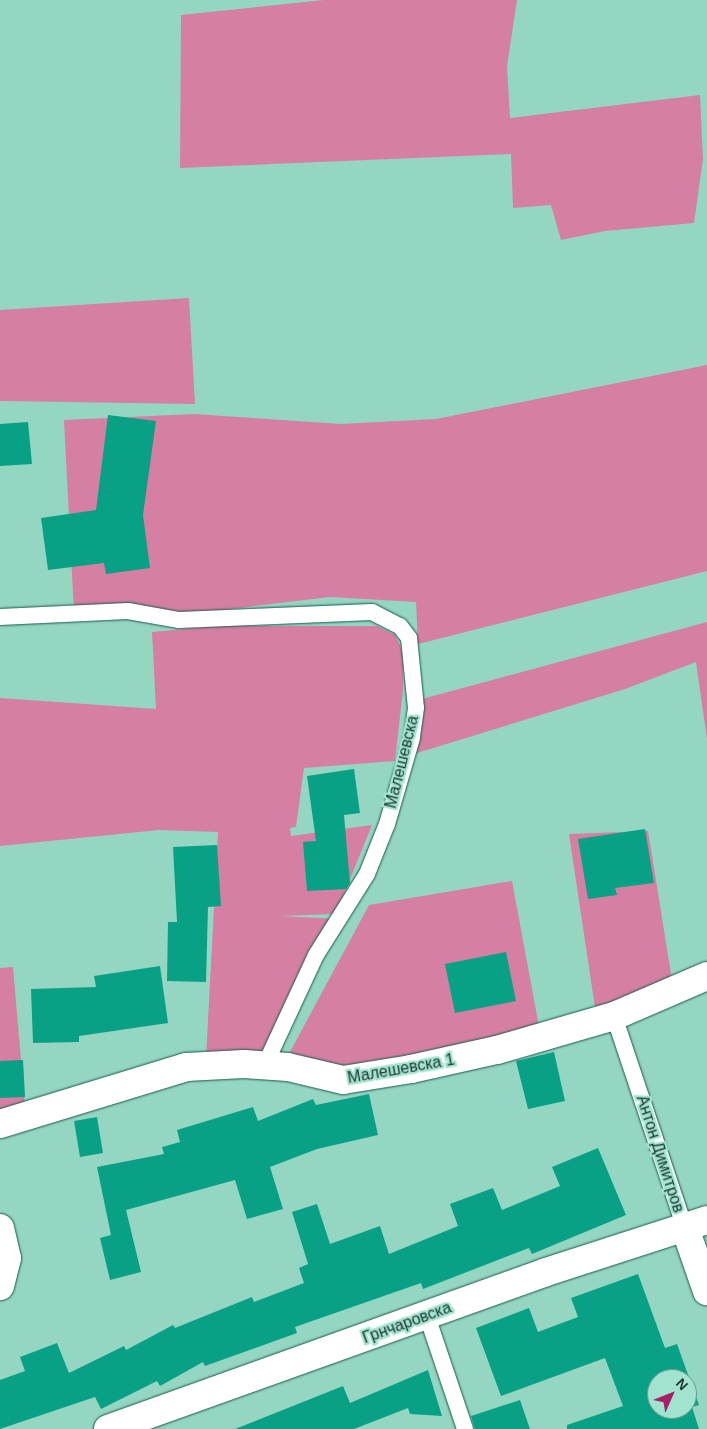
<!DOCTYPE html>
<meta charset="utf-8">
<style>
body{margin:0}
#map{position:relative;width:707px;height:1429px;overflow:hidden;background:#95d6c3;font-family:Helvetica,sans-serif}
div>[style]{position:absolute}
.green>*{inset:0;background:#d57fa2}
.building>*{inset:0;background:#09a185}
.roads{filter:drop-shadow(0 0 1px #185b4c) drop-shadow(0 0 1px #185b4c)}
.lane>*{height:16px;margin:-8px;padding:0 8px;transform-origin:8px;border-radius:8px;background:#fff}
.street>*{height:28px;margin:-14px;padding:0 14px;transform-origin:14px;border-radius:14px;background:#fff}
span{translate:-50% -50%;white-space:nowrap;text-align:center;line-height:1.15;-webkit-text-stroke:4.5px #a2e3d0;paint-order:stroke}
.street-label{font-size:16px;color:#1c3730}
.north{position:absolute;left:647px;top:1369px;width:50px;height:50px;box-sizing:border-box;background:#a2e3d0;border:1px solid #6c9e90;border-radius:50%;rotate:46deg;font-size:14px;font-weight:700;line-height:20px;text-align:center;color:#1c3730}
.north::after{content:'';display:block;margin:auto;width:18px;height:22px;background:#a71f67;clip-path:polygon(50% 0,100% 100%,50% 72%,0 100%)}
</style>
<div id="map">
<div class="green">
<div style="clip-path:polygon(324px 0,517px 0,507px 66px,510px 118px,700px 95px,703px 159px,694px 223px,605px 231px,561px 240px,551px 205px,513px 208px,511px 154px,180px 168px,181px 15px)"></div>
<div style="clip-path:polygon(189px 298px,195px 404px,0 401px,0 310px)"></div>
<div style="clip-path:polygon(707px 365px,707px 571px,418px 644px,416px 602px,330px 597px,155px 618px,74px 613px,64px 420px,195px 414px,340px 424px,436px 419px)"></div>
<div style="clip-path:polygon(707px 622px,707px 739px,696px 662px,625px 689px,417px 753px,418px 700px)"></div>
<div style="clip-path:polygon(219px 626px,377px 626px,395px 635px,403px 652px,403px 690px,395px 761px,304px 768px,296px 827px,290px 828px,291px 836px,372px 825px,336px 914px,279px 916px,341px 919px,269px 1060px,206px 1058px,218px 832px,159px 830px,0 846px,0 698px,156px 709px,152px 632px)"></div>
<div style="clip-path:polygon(648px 831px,673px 986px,596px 1014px,569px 834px)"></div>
<div style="clip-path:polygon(512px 881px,540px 1032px,338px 1071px,283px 1065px,369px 905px)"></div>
<div style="clip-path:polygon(13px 967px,25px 1106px,0 1112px,0 968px)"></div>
</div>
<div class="building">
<div style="clip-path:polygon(108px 415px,156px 421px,143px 515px,150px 568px,106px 574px,104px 563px,48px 570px,41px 518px,96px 510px)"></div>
<div style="clip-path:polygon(28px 422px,32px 464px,0 466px,0 424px)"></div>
<div style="clip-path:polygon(354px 769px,360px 813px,344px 815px,350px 883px,346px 889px,307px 891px,303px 842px,316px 841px,307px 776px)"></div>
<div style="clip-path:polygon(645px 829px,654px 883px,615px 888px,617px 895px,588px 899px,578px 839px)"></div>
<div style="clip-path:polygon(217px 845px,221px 906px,208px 907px,206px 982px,167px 981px,168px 922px,177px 922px,173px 847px)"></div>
<div style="clip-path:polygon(506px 952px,516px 1001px,455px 1013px,445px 964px)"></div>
<div style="clip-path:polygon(160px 966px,168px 1023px,79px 1036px,79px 1042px,33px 1043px,31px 989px,96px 987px,94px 976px)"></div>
<div style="clip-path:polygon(554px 1052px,565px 1101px,528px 1109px,516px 1061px)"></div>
<div style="clip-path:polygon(23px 1060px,25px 1097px,0 1098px,0 1061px)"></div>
<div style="clip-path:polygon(369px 1094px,378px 1135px,317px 1149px,270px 1167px,283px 1209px,247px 1219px,235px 1180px,126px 1210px,141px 1272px,110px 1280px,100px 1238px,111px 1235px,97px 1167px,164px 1154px,162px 1147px,180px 1142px,177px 1130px,253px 1107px,258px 1121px,313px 1099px,316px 1105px)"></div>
<div style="clip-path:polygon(97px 1117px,103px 1153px,80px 1157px,74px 1121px)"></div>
<div style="clip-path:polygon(598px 1148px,626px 1215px,532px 1254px,529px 1248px,423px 1289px,421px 1283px,295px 1327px,297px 1333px,205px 1366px,203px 1362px,160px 1386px,157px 1381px,101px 1409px,95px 1397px,0 1429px,0 1380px,25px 1371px,20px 1357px,57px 1343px,69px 1373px,124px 1346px,126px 1350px,173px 1325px,175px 1328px,252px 1297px,254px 1302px,304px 1283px,299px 1268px,308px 1264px,292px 1212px,317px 1204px,330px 1244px,380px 1226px,389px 1254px,458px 1226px,450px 1204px,493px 1188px,502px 1210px,560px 1186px,552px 1167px)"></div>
<div style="clip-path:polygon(evenodd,638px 1274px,665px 1348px,677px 1344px,699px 1405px,692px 1407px,699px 1429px,567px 1429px,567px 1425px,623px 1406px,605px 1358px,501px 1396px,476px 1328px,529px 1308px,538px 1332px,578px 1317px,571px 1298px,638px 1274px,657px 1379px,687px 1379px,687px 1409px,657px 1409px,657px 1379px)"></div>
<div style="clip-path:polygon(428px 1370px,442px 1416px,410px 1414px,408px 1408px,354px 1429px,235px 1429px,343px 1386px,350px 1403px)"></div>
<div style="clip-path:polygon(520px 1400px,530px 1429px,475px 1429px,471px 1416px)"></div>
</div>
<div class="roads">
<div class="lane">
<div style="left:0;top:617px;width:128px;rotate:-2.7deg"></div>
<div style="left:128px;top:611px;width:52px;rotate:10deg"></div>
<div style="left:179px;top:620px;width:193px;rotate:-2.4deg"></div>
<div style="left:372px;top:612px;width:31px;rotate:27deg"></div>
<div style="left:400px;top:626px;width:15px;rotate:53deg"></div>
<div style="left:409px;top:638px;width:70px;rotate:84.3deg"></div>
<div style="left:416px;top:708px;width:30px;rotate:98deg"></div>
<div style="left:412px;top:738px;width:90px;rotate:106.2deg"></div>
<div style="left:387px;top:824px;width:54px;rotate:111.8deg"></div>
<div style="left:367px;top:874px;width:96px;rotate:122.2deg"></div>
<div style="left:316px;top:955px;width:121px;rotate:114.9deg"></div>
<div style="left:614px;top:1016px;width:224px;rotate:71.5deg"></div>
<div style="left:427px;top:1316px;width:119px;rotate:71.4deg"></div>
</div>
<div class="street">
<div style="left:0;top:1124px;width:195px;rotate:-17deg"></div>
<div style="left:186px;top:1067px;width:58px;rotate:-3deg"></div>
<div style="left:244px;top:1064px;width:44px;rotate:3.9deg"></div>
<div style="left:288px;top:1067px;width:57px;rotate:13.3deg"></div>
<div style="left:343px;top:1080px;width:69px;rotate:-9.2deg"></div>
<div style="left:411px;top:1069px;width:88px;rotate:-12.5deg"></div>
<div style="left:497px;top:1050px;width:122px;rotate:-16.2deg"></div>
<div style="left:614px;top:1016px;width:101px;rotate:-23.3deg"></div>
<div style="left:0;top:1228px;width:31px;rotate:77deg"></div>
<div style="left:7px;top:1258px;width:29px;rotate:104deg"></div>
<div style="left:685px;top:1228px;width:67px;rotate:70.8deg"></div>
<div style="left:108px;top:1429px;width:465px;rotate:-19.7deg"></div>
<div style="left:546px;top:1272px;width:169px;rotate:-17.9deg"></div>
</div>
</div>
<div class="street-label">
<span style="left:402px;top:762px;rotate:-76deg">Малешевска</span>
<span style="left:401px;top:1069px;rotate:-10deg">Малешевска 1</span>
<span style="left:660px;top:1154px;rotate:72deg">Антон Димитров</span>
<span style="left:407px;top:1323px;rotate:-20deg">Грнчаровска</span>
</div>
<div class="north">N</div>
</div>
